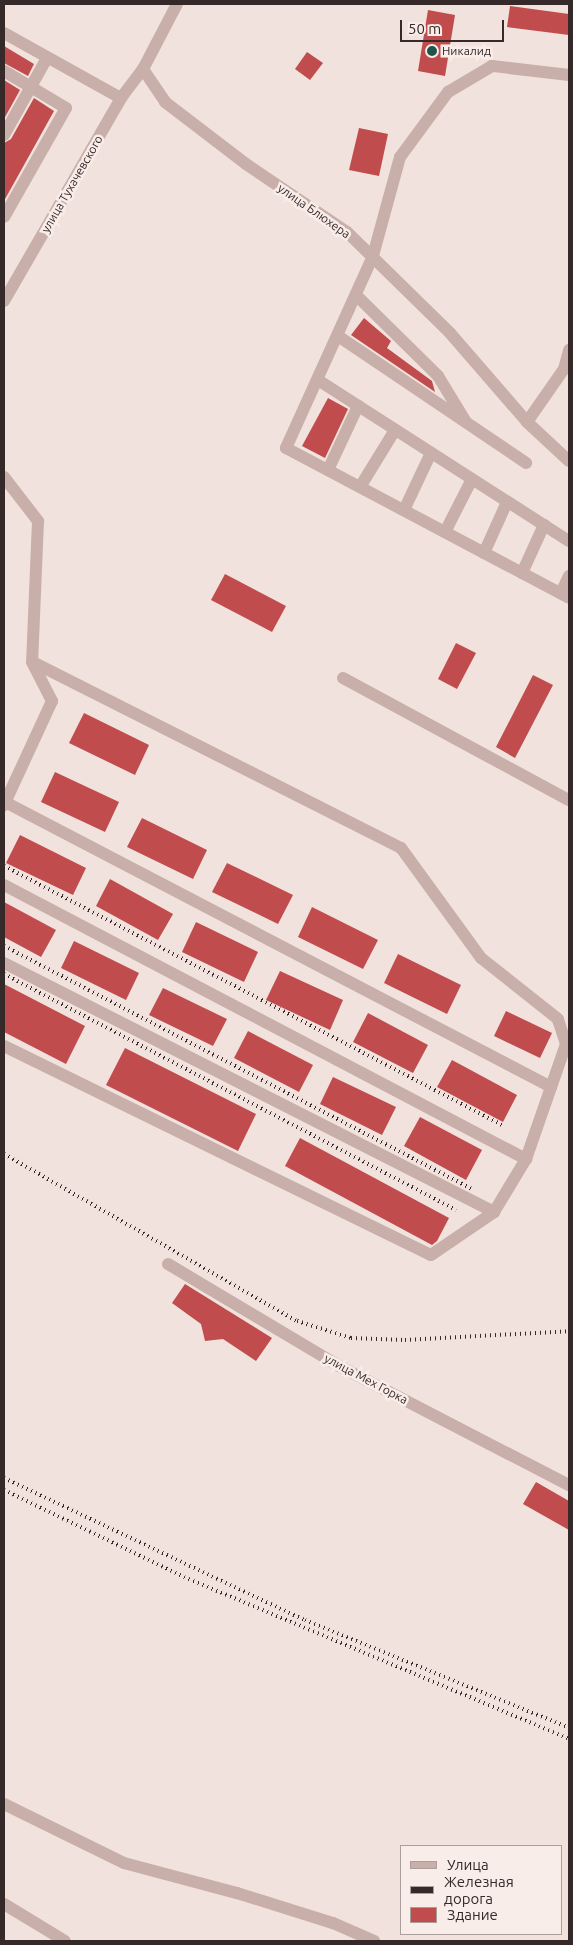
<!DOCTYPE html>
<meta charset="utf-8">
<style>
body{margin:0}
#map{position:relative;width:573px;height:1945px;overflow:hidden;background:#f1e2dd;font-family:Ubuntu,sans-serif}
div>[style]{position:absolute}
.building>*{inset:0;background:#c04c4d}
.minor>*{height:12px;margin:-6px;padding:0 6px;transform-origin:6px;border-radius:6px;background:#c8afa9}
.rail>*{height:4px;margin-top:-2px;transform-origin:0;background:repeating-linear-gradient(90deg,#362929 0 1px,transparent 0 5px)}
.dots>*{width:14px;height:14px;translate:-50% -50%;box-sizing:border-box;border:2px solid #f9ede9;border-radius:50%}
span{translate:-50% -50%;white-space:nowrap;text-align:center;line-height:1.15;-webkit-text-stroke:5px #f9ede9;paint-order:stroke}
.poi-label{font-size:12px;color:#362929}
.left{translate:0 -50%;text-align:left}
.street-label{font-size:12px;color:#362929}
.frame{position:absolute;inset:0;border:5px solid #362929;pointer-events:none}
.legend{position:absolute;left:400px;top:1845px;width:162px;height:90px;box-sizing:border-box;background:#f9ede9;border:1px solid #ab9f9c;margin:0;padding:6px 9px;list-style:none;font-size:15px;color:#362929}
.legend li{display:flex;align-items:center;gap:10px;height:25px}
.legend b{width:25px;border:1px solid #ab9f9c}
.scale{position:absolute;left:400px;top:20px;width:104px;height:22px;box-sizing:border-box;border:2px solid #362929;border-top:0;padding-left:6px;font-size:15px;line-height:18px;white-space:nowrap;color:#362929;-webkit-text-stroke:4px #f9ede9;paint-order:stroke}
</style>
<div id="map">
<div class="building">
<div style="clip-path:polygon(510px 6px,569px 14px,569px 35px,507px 27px)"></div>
<div style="clip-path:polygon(428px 10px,455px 15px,445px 76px,418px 71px)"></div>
<div style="clip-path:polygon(4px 46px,34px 64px,28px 76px,4px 63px)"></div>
<div style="clip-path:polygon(307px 52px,323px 63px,310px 80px,295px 69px)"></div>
<div style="clip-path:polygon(4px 80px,20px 90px,4px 119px)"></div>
<div style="clip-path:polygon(34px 98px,54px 111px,4px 201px,4px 143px,11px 139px)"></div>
<div style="clip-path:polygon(359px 128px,388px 134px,379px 176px,349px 170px)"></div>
<div style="clip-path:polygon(364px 318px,391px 341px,387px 348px,432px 381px,435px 392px,351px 335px)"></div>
<div style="clip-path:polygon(328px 398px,348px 409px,325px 458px,302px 446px)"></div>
<div style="clip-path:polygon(225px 574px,286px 606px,272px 632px,211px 600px)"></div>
<div style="clip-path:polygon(456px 643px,476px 653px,457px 689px,438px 679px)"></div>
<div style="clip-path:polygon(533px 675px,553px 685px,515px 758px,496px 747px)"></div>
<div style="clip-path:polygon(84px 713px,149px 745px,135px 775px,69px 743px)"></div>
<div style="clip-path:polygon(55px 772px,119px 802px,105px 832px,41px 802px)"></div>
<div style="clip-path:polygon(142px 818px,207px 850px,193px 879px,127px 847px)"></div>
<div style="clip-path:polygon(20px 835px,86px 868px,73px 895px,6px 863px)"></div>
<div style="clip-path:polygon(227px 863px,293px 895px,278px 924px,212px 892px)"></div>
<div style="clip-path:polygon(110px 879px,173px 914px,158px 940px,96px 906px)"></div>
<div style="clip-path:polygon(4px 902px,56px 930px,41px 957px,4px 937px)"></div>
<div style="clip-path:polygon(312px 907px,378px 940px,363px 969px,298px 937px)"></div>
<div style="clip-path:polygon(196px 922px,258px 952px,244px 982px,182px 952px)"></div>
<div style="clip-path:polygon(74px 941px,139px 973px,126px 1000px,61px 968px)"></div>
<div style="clip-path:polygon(398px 954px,461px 985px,447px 1014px,384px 983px)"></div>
<div style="clip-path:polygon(280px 971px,343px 1000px,330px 1030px,266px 1000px)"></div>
<div style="clip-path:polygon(4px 984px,85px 1026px,66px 1064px,4px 1032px)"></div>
<div style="clip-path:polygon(163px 988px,227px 1019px,213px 1046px,149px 1015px)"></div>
<div style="clip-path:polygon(506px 1011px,552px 1033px,540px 1058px,494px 1036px)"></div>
<div style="clip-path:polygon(368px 1013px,428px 1045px,413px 1073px,353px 1042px)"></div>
<div style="clip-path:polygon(248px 1031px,313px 1065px,299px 1092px,234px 1058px)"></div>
<div style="clip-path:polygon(125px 1048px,256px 1114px,238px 1151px,106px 1085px)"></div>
<div style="clip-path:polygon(452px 1060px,517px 1095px,503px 1122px,437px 1087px)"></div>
<div style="clip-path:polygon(333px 1077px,396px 1107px,382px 1135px,320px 1104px)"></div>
<div style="clip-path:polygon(420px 1117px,482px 1150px,466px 1180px,404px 1146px)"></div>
<div style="clip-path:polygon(300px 1138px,449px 1218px,437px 1241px,432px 1245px,285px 1166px)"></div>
<div style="clip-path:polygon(185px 1284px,272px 1338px,256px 1361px,223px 1339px,205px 1341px,201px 1324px,172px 1303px)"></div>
<div style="clip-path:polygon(536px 1482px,569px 1501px,569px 1530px,523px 1504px)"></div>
</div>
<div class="minor">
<div style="left:177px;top:4px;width:73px;rotate:117.6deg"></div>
<div style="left:143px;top:69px;width:40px;rotate:56deg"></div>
<div style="left:165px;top:102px;width:102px;rotate:37.4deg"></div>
<div style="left:246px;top:164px;width:122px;rotate:34deg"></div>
<div style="left:347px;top:232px;width:144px;rotate:44.4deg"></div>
<div style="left:450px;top:333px;width:118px;rotate:49.1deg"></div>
<div style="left:527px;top:422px;width:57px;rotate:42.9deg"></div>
<div style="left:4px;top:33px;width:134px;rotate:29.1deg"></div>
<div style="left:4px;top:71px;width:72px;rotate:30.8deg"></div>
<div style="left:66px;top:108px;width:125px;rotate:119.6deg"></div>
<div style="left:569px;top:75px;width:78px;rotate:-173.3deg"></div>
<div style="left:492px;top:66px;width:51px;rotate:149.4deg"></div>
<div style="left:448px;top:92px;width:81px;rotate:126.4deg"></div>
<div style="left:400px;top:157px;width:103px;rotate:105.3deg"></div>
<div style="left:373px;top:256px;width:211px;rotate:114.4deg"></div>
<div style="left:286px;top:448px;width:320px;rotate:27.9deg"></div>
<div style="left:4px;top:135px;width:88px;rotate:-60.8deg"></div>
<div style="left:357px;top:296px;width:114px;rotate:44.6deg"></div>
<div style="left:438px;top:376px;width:54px;rotate:58.7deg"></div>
<div style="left:4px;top:301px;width:234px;rotate:-60deg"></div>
<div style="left:121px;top:98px;width:36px;rotate:-53deg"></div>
<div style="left:338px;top:336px;width:227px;rotate:34deg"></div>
<div style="left:318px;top:380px;width:298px;rotate:32.7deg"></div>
<div style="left:527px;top:422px;width:65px;rotate:-55.1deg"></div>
<div style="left:564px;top:369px;width:20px;rotate:-75deg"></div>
<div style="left:328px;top:470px;width:71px;rotate:-64.9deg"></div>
<div style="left:4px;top:477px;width:56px;rotate:52.3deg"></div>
<div style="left:38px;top:521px;width:141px;rotate:92.4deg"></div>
<div style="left:32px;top:662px;width:44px;rotate:62.9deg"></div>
<div style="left:52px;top:701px;width:115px;rotate:114.8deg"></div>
<div style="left:360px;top:487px;width:67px;rotate:-58.4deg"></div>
<div style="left:404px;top:510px;width:63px;rotate:-64.7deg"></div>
<div style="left:445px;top:532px;width:59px;rotate:-63deg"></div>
<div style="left:484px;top:553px;width:56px;rotate:-65.7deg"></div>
<div style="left:522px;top:573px;width:53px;rotate:-65.4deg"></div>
<div style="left:561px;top:593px;width:19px;rotate:-65deg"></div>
<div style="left:343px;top:678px;width:257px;rotate:28.4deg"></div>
<div style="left:5px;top:802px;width:616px;rotate:27.56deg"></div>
<div style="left:4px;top:885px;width:590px;rotate:27.7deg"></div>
<div style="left:4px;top:963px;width:550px;rotate:26.94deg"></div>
<div style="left:4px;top:1046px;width:475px;rotate:26.1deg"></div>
<div style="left:431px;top:1255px;width:76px;rotate:-34.3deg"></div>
<div style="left:494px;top:1212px;width:62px;rotate:-58.9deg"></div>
<div style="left:526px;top:1159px;width:122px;rotate:-70.8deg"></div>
<div style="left:566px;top:1044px;width:26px;rotate:-108deg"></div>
<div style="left:558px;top:1019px;width:98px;rotate:-141.6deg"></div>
<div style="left:481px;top:958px;width:136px;rotate:-126deg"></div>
<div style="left:401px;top:848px;width:413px;rotate:-153.2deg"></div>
<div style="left:168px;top:1264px;width:199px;rotate:30.8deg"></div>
<div style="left:339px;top:1366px;width:259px;rotate:27.4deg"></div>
<div style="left:4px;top:1804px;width:134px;rotate:26.2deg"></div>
<div style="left:124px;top:1863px;width:117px;rotate:14.9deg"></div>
<div style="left:237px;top:1893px;width:101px;rotate:17.4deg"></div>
<div style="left:333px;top:1923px;width:45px;rotate:23.7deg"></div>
<div style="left:4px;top:1904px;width:71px;rotate:31.2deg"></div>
</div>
<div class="rail">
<div style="left:4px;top:866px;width:564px;rotate:27.47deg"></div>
<div style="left:4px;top:946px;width:527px;rotate:27.44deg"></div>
<div style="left:4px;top:974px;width:510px;rotate:27.57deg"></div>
<div style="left:4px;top:1154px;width:337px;rotate:29.7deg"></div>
<div style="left:297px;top:1321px;width:57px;rotate:17.5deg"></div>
<div style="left:351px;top:1338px;width:54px;rotate:2.1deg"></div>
<div style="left:405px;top:1340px;width:164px;rotate:-3.1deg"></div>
<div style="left:4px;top:1478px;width:333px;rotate:25.3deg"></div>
<div style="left:305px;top:1620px;width:285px;rotate:22.2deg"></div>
<div style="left:4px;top:1490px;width:200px;rotate:25.8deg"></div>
<div style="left:184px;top:1577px;width:418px;rotate:22.8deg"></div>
</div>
<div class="dots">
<div style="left:432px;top:51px;background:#20554b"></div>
</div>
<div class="poi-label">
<span class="left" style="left:442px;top:51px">Никалид</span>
</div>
<div class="street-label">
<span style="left:72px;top:184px;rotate:-60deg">улица Тухачевского</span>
<span style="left:314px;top:211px;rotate:35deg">улица Блюхера</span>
<span style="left:366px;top:1379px;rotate:28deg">улица Мех Горка</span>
</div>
<div class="frame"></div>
<ul class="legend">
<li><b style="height:6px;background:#c8afa9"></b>Улица</li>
<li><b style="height:6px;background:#362929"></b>Железная дорога</li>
<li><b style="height:14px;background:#c04c4d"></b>Здание</li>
</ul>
<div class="scale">50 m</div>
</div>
